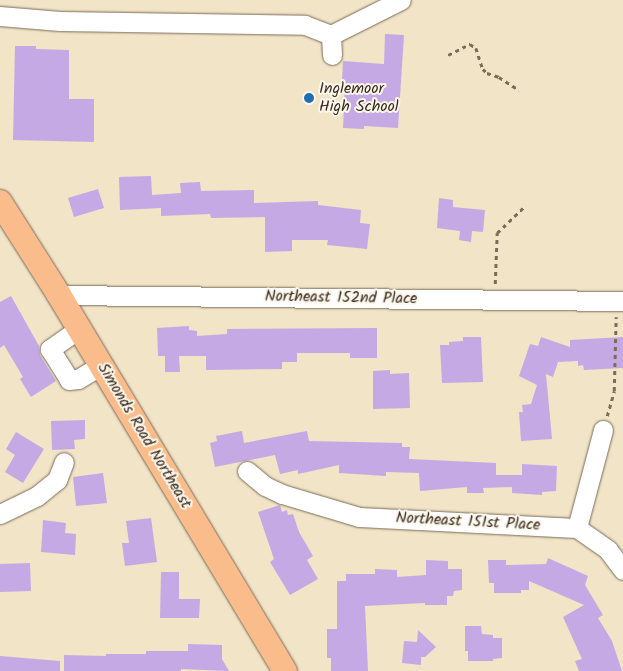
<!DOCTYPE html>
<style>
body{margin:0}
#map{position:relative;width:623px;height:671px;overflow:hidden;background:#f1e4c7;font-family:Kalam,sans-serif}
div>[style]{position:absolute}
.building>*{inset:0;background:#c4a9e4}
.path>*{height:2.5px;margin-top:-1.25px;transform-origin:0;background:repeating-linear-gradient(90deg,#7b6b59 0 4px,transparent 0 8px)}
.roads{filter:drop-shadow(0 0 1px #7b6b59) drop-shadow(0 0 1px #7b6b59)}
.minor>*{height:19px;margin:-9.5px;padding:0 9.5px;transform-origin:9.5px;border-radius:9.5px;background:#fff}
.major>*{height:24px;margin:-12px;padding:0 12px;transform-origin:12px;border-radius:12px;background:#f9bc8a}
.dots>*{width:14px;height:14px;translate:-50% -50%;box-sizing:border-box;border:2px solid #fbf7ec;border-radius:50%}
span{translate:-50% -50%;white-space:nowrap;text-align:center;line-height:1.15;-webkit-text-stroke:4px #fbf7ec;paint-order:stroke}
.poi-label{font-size:16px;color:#3b2a1e}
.left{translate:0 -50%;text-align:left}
.street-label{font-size:16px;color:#3b2a1e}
</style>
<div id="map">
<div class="building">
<div style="clip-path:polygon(385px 34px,404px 35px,398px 128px,364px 126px,364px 129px,343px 128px,345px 81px,342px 81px,343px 61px,384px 64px)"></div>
<div style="clip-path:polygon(15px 46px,36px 46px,36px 49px,69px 50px,69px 99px,94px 99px,94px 142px,13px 140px)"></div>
<div style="clip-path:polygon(151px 176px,152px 195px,181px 193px,180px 183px,200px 182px,201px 191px,254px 190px,254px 203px,318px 201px,318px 205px,361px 210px,360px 223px,370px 224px,367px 249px,327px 245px,328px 240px,292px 240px,292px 251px,265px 252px,265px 217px,211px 218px,210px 214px,161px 216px,161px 208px,120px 210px,119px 177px)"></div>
<div style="clip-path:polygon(98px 189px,104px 208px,74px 217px,68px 198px)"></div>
<div style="clip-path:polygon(439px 198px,453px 200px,453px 207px,485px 210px,483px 232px,472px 231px,471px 242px,459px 240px,460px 231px,437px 228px)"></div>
<div style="clip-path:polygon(11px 296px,39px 346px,40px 355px,56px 381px,31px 397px,20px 379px,23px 377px,4px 345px,0 348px,0 302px)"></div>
<div style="clip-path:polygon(189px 326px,189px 330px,197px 331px,197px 336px,227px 334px,227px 329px,377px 328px,377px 358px,350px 358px,350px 353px,297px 353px,297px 362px,282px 362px,282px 369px,206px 370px,206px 356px,179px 356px,180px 372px,165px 372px,165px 356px,158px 356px,157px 328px)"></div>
<div style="clip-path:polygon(463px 337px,481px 337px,483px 382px,442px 383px,440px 345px,449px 345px,449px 342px,463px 341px)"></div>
<div style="clip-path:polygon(541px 337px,570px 347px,570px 340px,623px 337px,623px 368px,584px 370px,583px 365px,578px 366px,578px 361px,558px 362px,553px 377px,546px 374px,552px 439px,521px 441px,519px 412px,523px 412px,522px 405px,531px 404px,537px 385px,519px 376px,530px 344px,538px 346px)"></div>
<div style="clip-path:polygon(390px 370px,390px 374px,409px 373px,410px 408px,373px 409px,373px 371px)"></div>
<div style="clip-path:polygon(85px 420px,85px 439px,74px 440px,75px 449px,52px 450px,51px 421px)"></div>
<div style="clip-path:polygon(242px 431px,244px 443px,307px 431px,309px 441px,402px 443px,402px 447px,410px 447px,409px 459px,496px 463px,496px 475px,522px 475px,522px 464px,557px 466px,556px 491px,542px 492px,542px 495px,512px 493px,512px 487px,483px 488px,484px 493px,467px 493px,467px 487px,420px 491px,419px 473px,386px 472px,386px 476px,339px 473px,339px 465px,298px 474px,298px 470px,280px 474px,275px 455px,215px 467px,210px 443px,217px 441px,216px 436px)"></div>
<div style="clip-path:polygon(16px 432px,44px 449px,23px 483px,5px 472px,15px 455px,6px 449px)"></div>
<div style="clip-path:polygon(103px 473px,107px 503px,76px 506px,73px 477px)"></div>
<div style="clip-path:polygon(280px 505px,282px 512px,287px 510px,288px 515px,293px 514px,299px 532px,313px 556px,307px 560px,318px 579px,290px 595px,270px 562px,274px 559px,258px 512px)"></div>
<div style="clip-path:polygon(151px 518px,157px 562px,125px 566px,122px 543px,129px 543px,126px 521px)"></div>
<div style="clip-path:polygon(43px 520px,66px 523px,65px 533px,76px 534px,75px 555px,41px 552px)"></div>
<div style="clip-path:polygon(548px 558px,588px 576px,585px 585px,603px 615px,598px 618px,612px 641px,622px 671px,579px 671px,575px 661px,582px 659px,563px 617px,584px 605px,529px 581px,529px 590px,521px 590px,521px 593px,494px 593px,494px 583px,489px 583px,488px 560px,506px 560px,506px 565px,546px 564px)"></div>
<div style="clip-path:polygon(426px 560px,448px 561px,448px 569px,462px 569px,462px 590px,454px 591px,453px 596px,447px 596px,447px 605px,425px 605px,425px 603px,365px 606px,368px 671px,331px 671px,331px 658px,327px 658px,327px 629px,337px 629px,337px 581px,346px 581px,346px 574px,375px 574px,375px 569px,397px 570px,397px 577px,426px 575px)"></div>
<div style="clip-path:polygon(30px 563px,31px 591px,0 592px,0 564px)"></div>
<div style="clip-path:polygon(161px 572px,179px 572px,179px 599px,200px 599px,199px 618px,160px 618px)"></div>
<div style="clip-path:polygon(465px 626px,481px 626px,482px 634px,493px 635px,493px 638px,502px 638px,502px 658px,493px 659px,493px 661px,468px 661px,468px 651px,465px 651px)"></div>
<div style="clip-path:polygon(418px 630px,436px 647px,425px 657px,421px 657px,421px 665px,402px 663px,404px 641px,417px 642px)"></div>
<div style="clip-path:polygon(188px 644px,222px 645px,222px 659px,229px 671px,181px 669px,181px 671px,64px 671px,64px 655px,106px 656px,106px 654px,146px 654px,146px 651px,188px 651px)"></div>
<div style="clip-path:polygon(0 656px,60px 661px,60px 671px,0 671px)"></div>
</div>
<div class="path">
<div style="left:448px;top:55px;width:25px;rotate:-27deg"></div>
<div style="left:470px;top:44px;width:7px;rotate:34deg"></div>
<div style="left:476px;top:48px;width:22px;rotate:72deg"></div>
<div style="left:483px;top:69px;width:6px;rotate:45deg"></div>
<div style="left:487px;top:73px;width:13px;rotate:18deg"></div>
<div style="left:499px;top:77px;width:24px;rotate:33deg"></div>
<div style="left:495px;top:284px;width:51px;rotate:-87.8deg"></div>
<div style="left:497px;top:233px;width:40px;rotate:-44deg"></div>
<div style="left:607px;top:416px;width:26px;rotate:-74deg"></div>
<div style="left:614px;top:391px;width:74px;rotate:-88.5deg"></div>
</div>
<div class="roads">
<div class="minor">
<div style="left:0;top:16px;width:60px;rotate:4.8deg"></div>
<div style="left:60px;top:21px;width:245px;rotate:0.9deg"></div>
<div style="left:305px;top:25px;width:28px;rotate:21deg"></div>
<div style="left:331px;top:35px;width:78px;rotate:-26.6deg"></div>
<div style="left:331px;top:35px;width:20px;rotate:87deg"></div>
<div style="left:59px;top:295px;width:564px;rotate:0.61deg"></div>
<div style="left:80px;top:328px;width:37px;rotate:145deg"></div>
<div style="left:50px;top:349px;width:36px;rotate:58deg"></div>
<div style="left:69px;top:380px;width:9px;rotate:-6deg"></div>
<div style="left:78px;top:379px;width:27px;rotate:-31deg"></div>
<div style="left:603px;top:430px;width:101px;rotate:104.9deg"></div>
<div style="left:577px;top:528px;width:38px;rotate:35deg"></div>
<div style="left:608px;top:550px;width:25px;rotate:53deg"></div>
<div style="left:247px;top:471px;width:23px;rotate:40deg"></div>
<div style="left:265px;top:486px;width:19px;rotate:25deg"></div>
<div style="left:282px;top:494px;width:80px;rotate:16.6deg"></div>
<div style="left:359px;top:517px;width:218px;rotate:2.9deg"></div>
<div style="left:0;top:514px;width:41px;rotate:-25.9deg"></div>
<div style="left:37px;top:496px;width:26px;rotate:-39deg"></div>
<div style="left:57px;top:480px;width:19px;rotate:-69deg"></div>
</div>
<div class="major">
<div style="left:0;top:202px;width:110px;rotate:57.6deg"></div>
<div style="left:59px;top:295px;width:439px;rotate:59deg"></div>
</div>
</div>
<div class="dots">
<div style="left:309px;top:98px;background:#1f6fb2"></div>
</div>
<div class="poi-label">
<span class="left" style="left:319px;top:98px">Inglemoor<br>High School</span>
</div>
<div class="street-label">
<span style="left:341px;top:298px;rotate:1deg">Northeast 152nd Place</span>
<span style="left:144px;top:436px;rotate:59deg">Simonds Road Northeast</span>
<span style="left:468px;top:522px;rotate:3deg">Northeast 151st Place</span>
</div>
</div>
